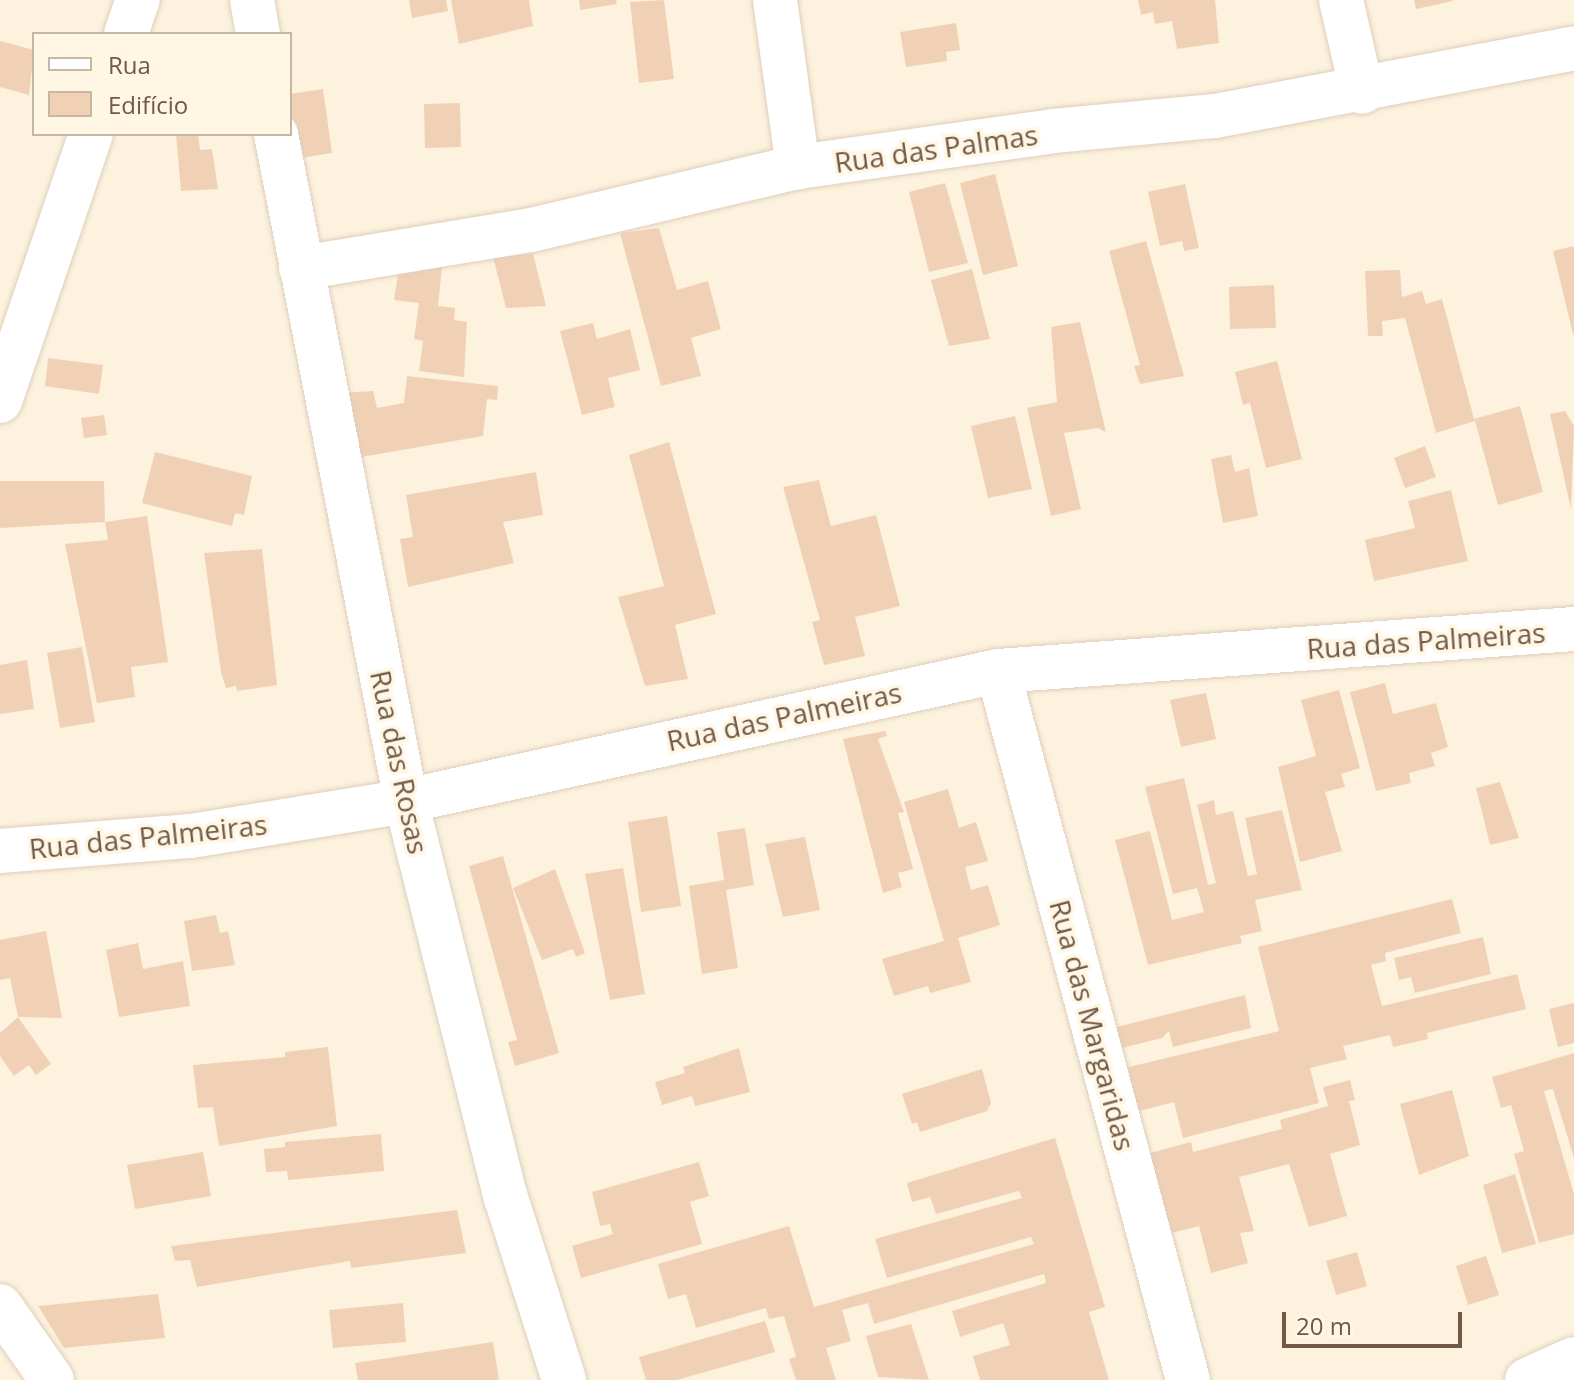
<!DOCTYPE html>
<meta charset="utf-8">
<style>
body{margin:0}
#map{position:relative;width:1574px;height:1380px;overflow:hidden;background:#fcf2de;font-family:"Open Sans",sans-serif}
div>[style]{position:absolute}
.building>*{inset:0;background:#f1d1b6}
.roads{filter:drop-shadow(0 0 2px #dfcebb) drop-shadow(0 0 2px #dfcebb)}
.street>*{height:44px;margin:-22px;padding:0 22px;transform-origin:22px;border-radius:22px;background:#fff}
span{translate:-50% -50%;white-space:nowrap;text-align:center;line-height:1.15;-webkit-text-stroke:7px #fff6e4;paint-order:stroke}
.street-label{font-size:28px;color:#715847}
.legend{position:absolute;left:32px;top:32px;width:260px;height:104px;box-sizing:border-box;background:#fff6e4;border:2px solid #c6b7a5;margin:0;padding:10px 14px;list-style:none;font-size:24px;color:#715847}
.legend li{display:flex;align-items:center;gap:16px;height:40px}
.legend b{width:40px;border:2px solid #c6b7a5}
.scale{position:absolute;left:1282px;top:1312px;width:180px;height:36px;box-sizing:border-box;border:4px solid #715847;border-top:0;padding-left:10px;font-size:24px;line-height:28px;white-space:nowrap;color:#715847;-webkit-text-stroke:6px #fff6e4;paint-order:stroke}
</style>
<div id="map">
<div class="building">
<div style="clip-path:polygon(409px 0,446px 0,448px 11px,412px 18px)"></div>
<div style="clip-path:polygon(451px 0,529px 0,533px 26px,459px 44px)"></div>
<div style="clip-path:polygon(579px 0,616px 0,617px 4px,580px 10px)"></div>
<div style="clip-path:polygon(664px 0,674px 79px,639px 83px,630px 2px)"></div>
<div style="clip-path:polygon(1138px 0,1215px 0,1219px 43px,1177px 49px,1172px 21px,1155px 24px,1153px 12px,1141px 15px)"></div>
<div style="clip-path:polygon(1414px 0,1453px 0,1453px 1px,1416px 9px)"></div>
<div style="clip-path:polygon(956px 23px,960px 50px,946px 52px,947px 61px,906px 67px,900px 32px)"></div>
<div style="clip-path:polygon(0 41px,34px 50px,29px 95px,0 87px)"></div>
<div style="clip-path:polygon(323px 89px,332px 153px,294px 159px,290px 94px)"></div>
<div style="clip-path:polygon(460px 103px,461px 147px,425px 148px,424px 104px)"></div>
<div style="clip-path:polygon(176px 134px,198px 134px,200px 150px,212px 149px,218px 189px,181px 191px)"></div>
<div style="clip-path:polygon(995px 174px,1018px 266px,983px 275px,960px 183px)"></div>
<div style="clip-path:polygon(945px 183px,968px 263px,929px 272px,909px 192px)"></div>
<div style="clip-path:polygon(1185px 184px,1199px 248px,1184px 251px,1182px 241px,1160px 246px,1148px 192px)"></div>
<div style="clip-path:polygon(659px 228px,677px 290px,708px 281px,721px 329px,691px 338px,701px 376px,661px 386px,620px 233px)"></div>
<div style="clip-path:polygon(1146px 241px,1184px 376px,1140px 384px,1134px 366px,1140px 365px,1109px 251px)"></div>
<div style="clip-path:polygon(1574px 246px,1574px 334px,1573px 334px,1553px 251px)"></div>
<div style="clip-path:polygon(533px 254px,546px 306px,506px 308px,493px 257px)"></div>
<div style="clip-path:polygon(442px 267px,438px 306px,455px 308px,454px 320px,467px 322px,464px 377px,419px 371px,423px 341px,414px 339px,419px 303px,394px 300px,399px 268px)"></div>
<div style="clip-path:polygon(972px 269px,990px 339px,949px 346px,931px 280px)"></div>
<div style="clip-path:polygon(1400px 270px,1402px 297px,1422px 291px,1426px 304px,1442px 299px,1474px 419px,1520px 406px,1543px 492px,1498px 505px,1475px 421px,1436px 433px,1405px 318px,1382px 321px,1383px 336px,1368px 336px,1365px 271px)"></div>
<div style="clip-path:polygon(1274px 285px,1276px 328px,1230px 329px,1229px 287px)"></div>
<div style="clip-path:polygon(1080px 322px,1106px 432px,1098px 428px,1064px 433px,1081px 509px,1051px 516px,1027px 408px,1057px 402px,1051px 327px)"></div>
<div style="clip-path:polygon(593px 323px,597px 339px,630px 329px,640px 370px,608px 378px,615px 407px,582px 415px,560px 331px)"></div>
<div style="clip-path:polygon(48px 358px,103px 365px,99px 394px,45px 386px)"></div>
<div style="clip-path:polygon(1277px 361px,1302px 459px,1266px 468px,1250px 403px,1243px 405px,1235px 372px)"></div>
<div style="clip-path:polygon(407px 376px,498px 386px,497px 400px,487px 399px,483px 436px,350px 459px,338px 393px,373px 391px,377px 408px,404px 403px)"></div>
<div style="clip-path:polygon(1565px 411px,1574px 426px,1571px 509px,1550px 414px)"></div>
<div style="clip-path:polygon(104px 415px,107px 435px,84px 438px,81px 418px)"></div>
<div style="clip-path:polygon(1015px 416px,1032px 489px,988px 498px,971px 426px)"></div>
<div style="clip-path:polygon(669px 442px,716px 614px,675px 625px,688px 679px,645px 686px,618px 597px,664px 586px,629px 455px)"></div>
<div style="clip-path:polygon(1425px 446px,1436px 477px,1405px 488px,1394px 458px)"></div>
<div style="clip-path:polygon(155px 452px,252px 476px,244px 515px,235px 513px,232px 526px,142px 503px)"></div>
<div style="clip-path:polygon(1231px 455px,1235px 472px,1249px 468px,1258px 516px,1223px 523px,1211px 459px)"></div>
<div style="clip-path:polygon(536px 472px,543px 515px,503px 522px,514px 563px,408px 587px,400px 539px,413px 537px,406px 495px)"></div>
<div style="clip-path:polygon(819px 480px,831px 526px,876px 515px,900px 606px,855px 617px,865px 656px,824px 665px,812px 622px,820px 620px,783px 487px)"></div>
<div style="clip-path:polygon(0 481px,104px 481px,105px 522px,0 528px)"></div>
<div style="clip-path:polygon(1451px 490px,1468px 561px,1374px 581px,1365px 540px,1415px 528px,1408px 501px)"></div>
<div style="clip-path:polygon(147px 516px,168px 662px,131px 667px,135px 697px,97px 703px,65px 544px,108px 540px,105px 522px)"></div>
<div style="clip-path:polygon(262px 549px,277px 685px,237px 691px,236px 686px,226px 688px,221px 672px,204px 553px)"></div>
<div style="clip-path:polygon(82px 647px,95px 722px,60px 728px,47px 653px)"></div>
<div style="clip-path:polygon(27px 660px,34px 709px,0 714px,0 665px)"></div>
<div style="clip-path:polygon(1385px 683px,1393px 714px,1436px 703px,1448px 747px,1431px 753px,1435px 766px,1409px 773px,1411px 783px,1376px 791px,1350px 692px)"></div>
<div style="clip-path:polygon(1339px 690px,1360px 768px,1341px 774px,1345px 787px,1325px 792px,1342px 851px,1300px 862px,1278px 767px,1316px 756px,1301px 700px)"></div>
<div style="clip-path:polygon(1206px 693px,1216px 739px,1181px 747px,1170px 700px)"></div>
<div style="clip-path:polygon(885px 731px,887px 736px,878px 739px,904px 812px,898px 813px,913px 869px,898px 873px,902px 887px,883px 893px,843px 739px)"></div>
<div style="clip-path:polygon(1184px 778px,1208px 885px,1216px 883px,1197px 805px,1214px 800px,1216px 815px,1233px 811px,1248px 876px,1257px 874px,1245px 818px,1282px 810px,1302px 890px,1255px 900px,1262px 931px,1240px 936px,1242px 943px,1148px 965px,1115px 840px,1150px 831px,1172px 920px,1204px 912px,1197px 888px,1173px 894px,1145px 787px)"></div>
<div style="clip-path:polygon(1500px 782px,1519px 838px,1490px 845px,1476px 788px)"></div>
<div style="clip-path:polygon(948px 789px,959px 828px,976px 822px,988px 861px,965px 867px,971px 890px,988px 885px,1000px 925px,958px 938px,971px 982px,930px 993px,928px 986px,894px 996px,882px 959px,944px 941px,904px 802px)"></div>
<div style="clip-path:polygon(667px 816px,681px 906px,641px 912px,628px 822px)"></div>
<div style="clip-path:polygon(745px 828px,754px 885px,726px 890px,738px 968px,702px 974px,689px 886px,724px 880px,717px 832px)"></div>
<div style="clip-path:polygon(805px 837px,820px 910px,783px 917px,765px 844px)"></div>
<div style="clip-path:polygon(503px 856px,559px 1053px,515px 1066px,508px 1042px,517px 1040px,469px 866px)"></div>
<div style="clip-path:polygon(623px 868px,645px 994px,610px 1000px,585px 874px)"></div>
<div style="clip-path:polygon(555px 869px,585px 953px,576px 957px,573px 949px,542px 960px,513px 888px)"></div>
<div style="clip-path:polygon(1452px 899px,1461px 933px,1385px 953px,1386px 961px,1371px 965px,1382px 1006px,1517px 974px,1526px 1009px,1427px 1033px,1428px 1039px,1393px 1047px,1390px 1035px,1343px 1046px,1347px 1059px,1310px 1068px,1319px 1103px,1183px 1138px,1174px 1102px,1127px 1114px,1116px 1070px,1279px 1031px,1258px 947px)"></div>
<div style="clip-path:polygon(216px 915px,220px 933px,228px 931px,235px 965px,192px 971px,184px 921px)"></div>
<div style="clip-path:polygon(46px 931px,62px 1018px,18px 1017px,10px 978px,0 980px,0 940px)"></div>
<div style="clip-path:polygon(1483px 937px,1491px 974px,1415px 993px,1411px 977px,1399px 980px,1394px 958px)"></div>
<div style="clip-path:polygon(138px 943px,143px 969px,183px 961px,190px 1006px,119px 1017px,106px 950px)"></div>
<div style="clip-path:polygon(1245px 995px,1251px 1028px,1173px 1047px,1169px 1031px,1162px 1038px,1114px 1050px,1109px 1029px)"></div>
<div style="clip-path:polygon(1574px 1003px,1574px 1043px,1558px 1047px,1549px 1009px)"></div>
<div style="clip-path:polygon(18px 1017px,51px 1064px,36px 1075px,29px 1065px,14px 1076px,0 1056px,0 1033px)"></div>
<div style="clip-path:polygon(328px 1047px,337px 1126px,219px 1146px,213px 1107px,198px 1108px,193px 1065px,285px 1057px,285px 1052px)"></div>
<div style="clip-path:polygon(739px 1048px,750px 1092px,695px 1106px,692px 1096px,662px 1105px,655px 1082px,685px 1073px,683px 1067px)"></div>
<div style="clip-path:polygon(1574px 1053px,1574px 1158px,1553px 1089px,1544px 1091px,1574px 1194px,1574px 1234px,1539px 1243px,1514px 1154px,1524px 1151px,1511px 1105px,1501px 1108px,1492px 1077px)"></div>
<div style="clip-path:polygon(982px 1069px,991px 1103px,987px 1111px,920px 1132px,917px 1122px,912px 1124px,902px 1094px)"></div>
<div style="clip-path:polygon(1350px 1080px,1355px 1100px,1349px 1101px,1360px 1145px,1330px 1154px,1347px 1216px,1309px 1227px,1289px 1164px,1239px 1177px,1254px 1231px,1240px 1233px,1248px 1263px,1211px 1273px,1199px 1226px,1171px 1233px,1143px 1155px,1191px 1142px,1193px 1152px,1282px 1129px,1280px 1120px,1328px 1106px,1323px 1087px)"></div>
<div style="clip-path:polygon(1452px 1090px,1469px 1156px,1419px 1175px,1400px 1104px)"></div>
<div style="clip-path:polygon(381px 1134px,384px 1171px,288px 1180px,287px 1171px,266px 1172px,264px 1149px,285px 1147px,285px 1142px)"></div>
<div style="clip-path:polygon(1055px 1138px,1105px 1307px,1089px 1312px,1109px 1380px,980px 1380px,973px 1356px,1010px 1345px,1003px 1323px,960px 1337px,952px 1311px,1046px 1283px,1044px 1274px,874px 1324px,868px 1303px,842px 1310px,851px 1341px,826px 1348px,836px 1380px,796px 1380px,789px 1359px,796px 1357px,784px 1316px,769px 1319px,766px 1308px,696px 1328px,686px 1294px,668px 1299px,658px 1264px,789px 1226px,814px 1307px,1034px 1244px,1031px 1237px,887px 1278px,875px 1239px,1022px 1198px,1019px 1191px,936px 1214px,930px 1197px,912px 1202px,907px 1183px)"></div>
<div style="clip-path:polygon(203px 1152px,211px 1196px,135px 1209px,127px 1165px)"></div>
<div style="clip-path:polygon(699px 1162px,709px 1196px,690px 1202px,702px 1244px,581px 1278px,572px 1246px,613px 1234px,610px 1224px,600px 1226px,592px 1192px)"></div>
<div style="clip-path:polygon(1515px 1174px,1536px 1244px,1502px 1253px,1483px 1185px)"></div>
<div style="clip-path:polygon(457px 1210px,466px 1253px,351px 1268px,350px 1261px,197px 1287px,190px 1260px,175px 1261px,171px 1246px)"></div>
<div style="clip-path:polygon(1357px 1252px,1367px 1286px,1336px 1295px,1326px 1261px)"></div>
<div style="clip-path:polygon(1486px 1256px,1499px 1295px,1468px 1305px,1456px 1266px)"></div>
<div style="clip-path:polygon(158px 1294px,165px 1338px,64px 1348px,38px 1306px)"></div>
<div style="clip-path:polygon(403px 1303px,406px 1342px,333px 1348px,329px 1310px)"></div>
<div style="clip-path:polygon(765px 1321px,775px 1352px,677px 1380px,646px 1380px,639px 1357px)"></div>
<div style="clip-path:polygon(911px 1324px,929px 1380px,878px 1377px,866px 1336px)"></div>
<div style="clip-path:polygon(493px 1342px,499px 1380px,358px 1380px,355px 1363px)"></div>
</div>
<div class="roads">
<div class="street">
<div style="left:252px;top:0;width:35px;rotate:80deg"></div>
<div style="left:775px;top:0;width:169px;rotate:82.2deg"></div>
<div style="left:1341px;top:0;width:94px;rotate:77.1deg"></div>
<div style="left:126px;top:34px;width:36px;rotate:-71deg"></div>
<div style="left:276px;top:134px;width:680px;rotate:78.97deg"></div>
<div style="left:406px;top:801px;width:409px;rotate:75.9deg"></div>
<div style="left:506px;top:1198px;width:191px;rotate:72.3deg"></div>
<div style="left:301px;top:268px;width:233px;rotate:-9.4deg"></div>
<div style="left:531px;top:230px;width:274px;rotate:-13.3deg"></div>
<div style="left:798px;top:167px;width:258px;rotate:-8deg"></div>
<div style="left:1053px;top:131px;width:163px;rotate:-5.3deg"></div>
<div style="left:1215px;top:116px;width:365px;rotate:-10.7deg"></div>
<div style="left:0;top:401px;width:282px;rotate:-71.2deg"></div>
<div style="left:998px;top:671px;width:734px;rotate:75deg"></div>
<div style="left:0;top:851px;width:192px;rotate:-4.5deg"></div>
<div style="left:191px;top:836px;width:218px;rotate:-9.2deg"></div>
<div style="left:406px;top:801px;width:606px;rotate:-12.39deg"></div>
<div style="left:998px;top:671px;width:578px;rotate:-4.17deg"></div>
<div style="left:0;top:1306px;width:90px;rotate:54.9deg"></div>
<div style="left:1527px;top:1380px;width:51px;rotate:-24.1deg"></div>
</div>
</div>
<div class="street-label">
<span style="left:936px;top:148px;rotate:-8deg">Rua das Palmas</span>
<span style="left:1426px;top:640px;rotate:-4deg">Rua das Palmeiras</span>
<span style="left:784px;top:716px;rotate:-12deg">Rua das Palmeiras</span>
<span style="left:400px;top:762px;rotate:78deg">Rua das Rosas</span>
<span style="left:148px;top:836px;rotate:-6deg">Rua das Palmeiras</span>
<span style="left:1093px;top:1025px;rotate:75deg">Rua das Margaridas</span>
</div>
<ul class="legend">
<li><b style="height:10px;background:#fff"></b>Rua</li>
<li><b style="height:22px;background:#f1d1b6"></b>Edifício</li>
</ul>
<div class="scale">20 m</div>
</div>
